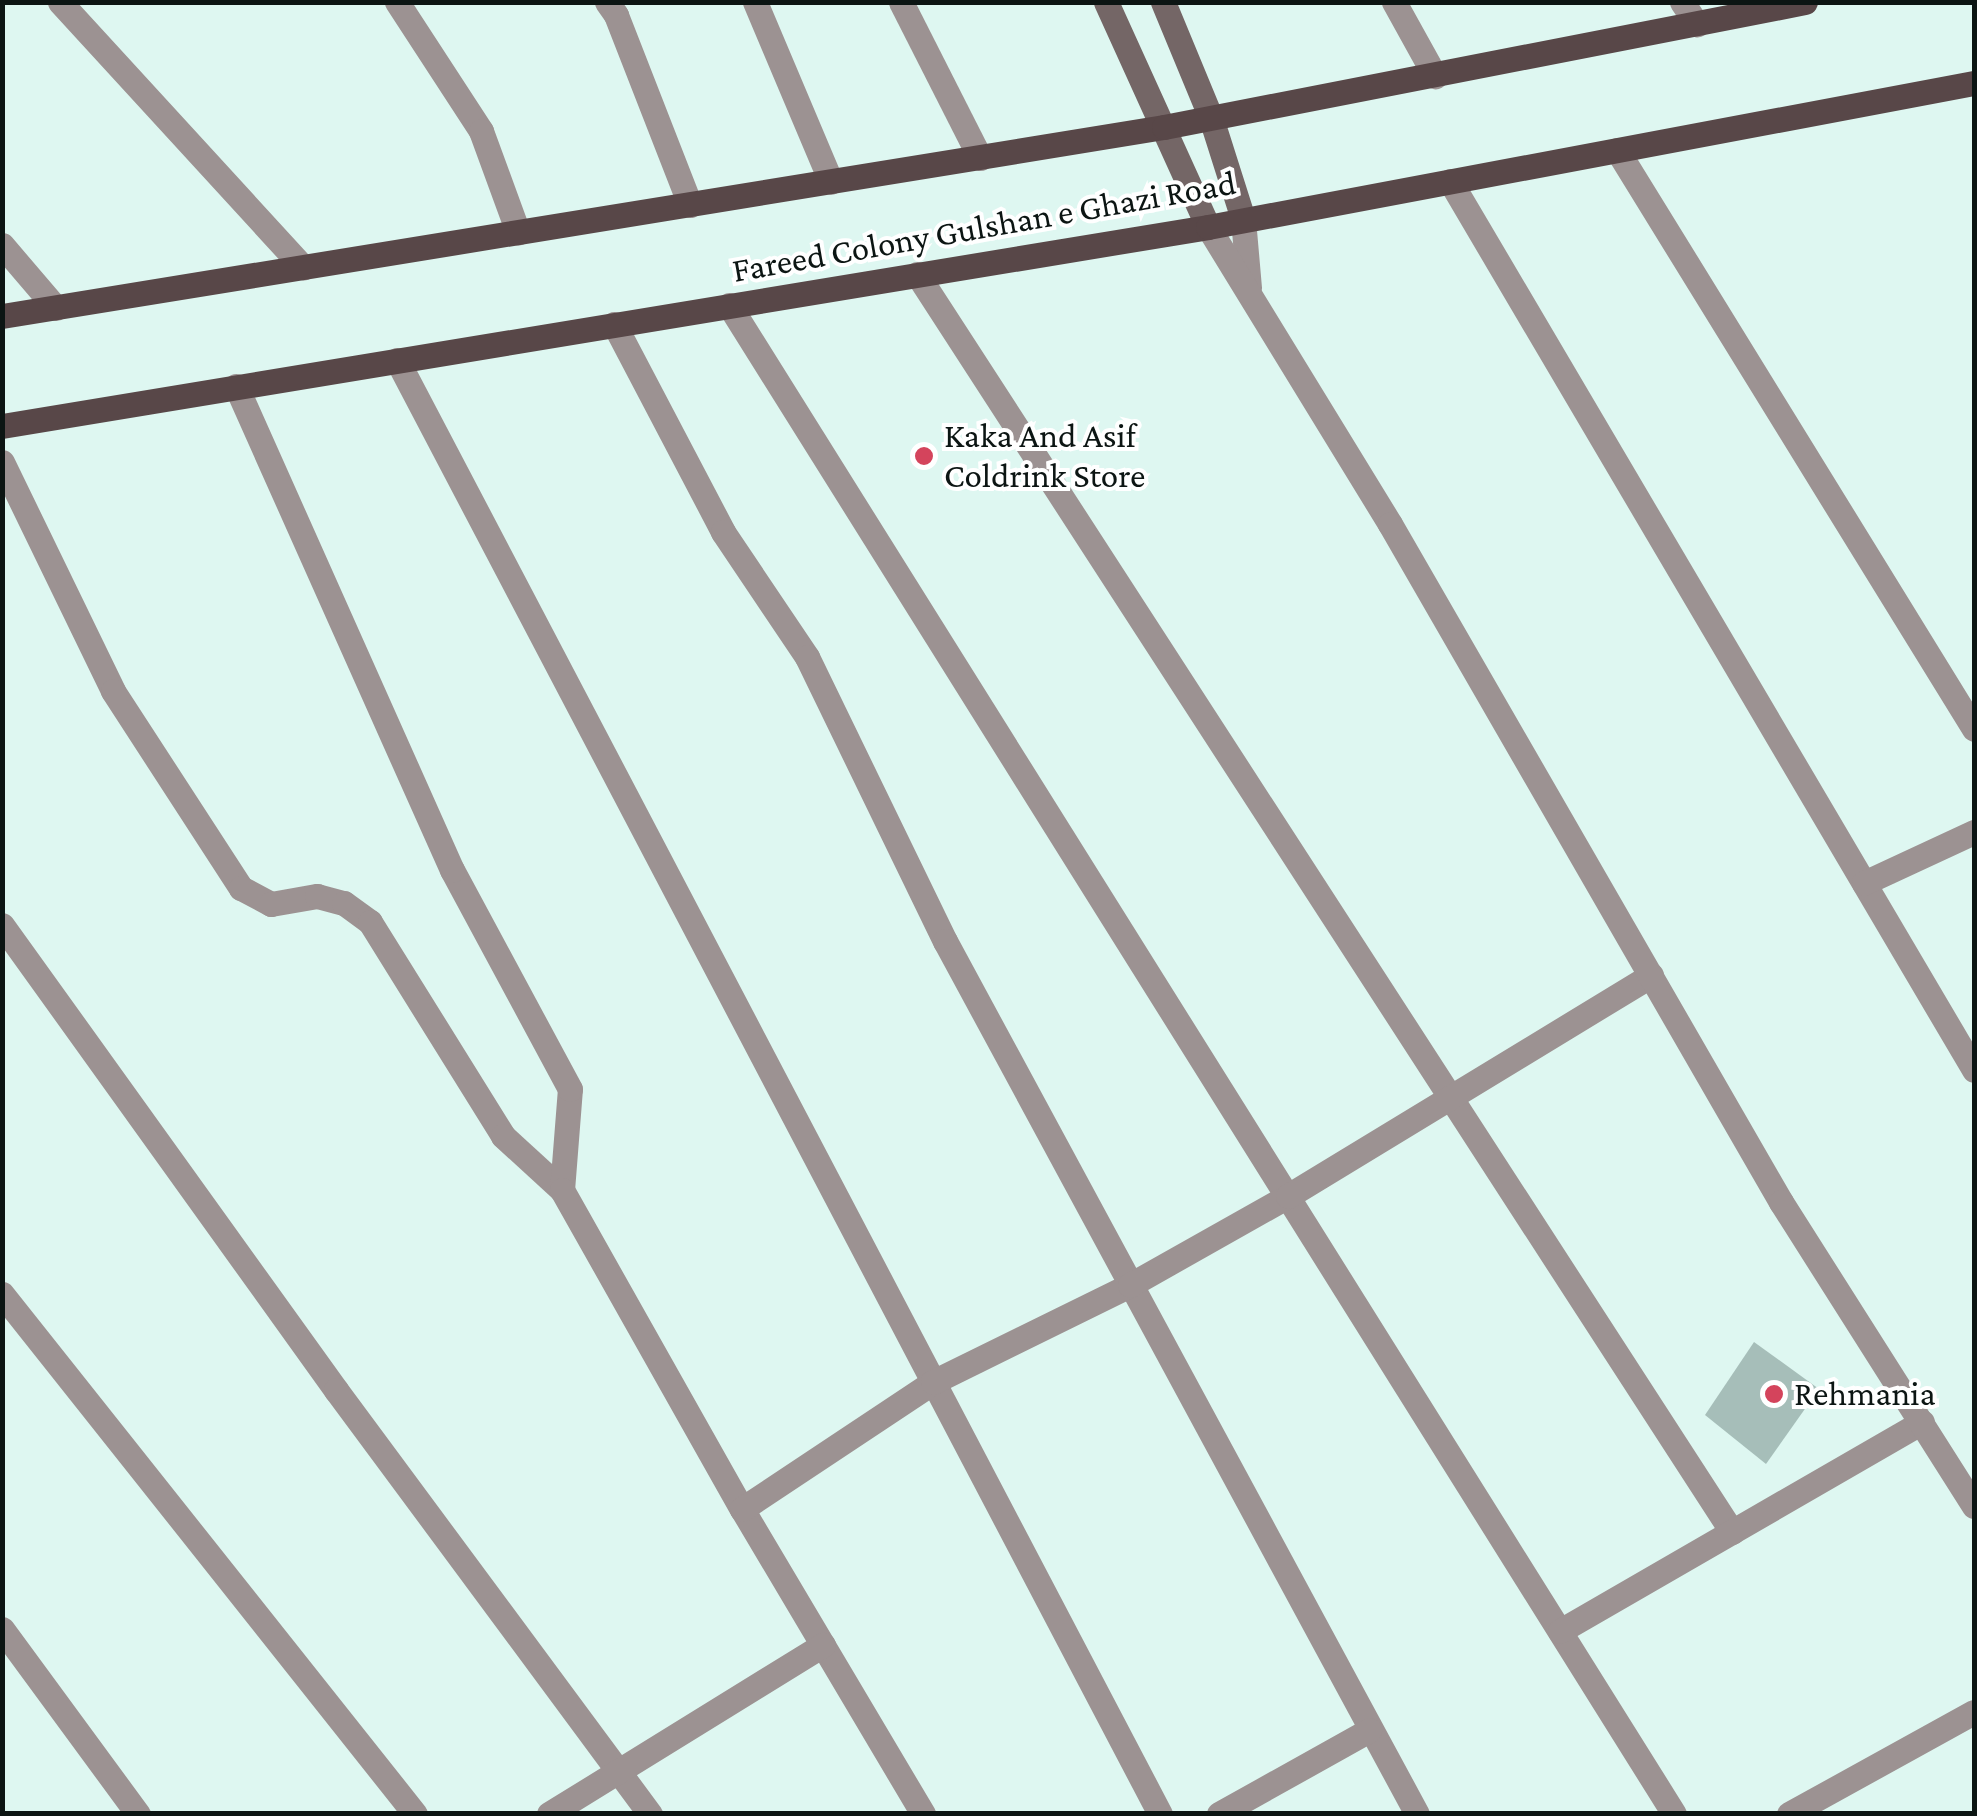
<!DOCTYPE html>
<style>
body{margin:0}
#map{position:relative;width:1977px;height:1816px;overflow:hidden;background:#def7f1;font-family:"Crimson Pro",serif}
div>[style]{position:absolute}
.building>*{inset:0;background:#a6beb9}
.minor>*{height:25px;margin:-12.5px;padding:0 12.5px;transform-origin:12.5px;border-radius:12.5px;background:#9c9292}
.tertiary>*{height:25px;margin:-12.5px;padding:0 12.5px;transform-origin:12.5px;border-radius:12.5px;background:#9c9292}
.secondary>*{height:25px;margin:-12.5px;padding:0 12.5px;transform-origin:12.5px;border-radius:12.5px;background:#746666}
.primary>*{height:25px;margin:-12.5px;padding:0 12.5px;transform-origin:12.5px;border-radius:12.5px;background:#584748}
.dots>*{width:28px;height:28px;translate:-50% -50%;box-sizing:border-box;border:5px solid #fff;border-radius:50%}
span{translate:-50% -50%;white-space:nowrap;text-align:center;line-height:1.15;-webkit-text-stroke:8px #fff;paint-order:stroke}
.street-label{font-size:35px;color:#0c1513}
.poi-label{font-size:35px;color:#0c1513}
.left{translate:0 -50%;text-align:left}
.frame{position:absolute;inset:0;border:5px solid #0c1513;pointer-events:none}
</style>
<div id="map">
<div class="building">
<div style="clip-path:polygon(1754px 1342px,1819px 1389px,1766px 1464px,1705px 1415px)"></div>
</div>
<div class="minor">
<div style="left:60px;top:2px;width:360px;rotate:47.5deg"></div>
<div style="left:607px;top:2px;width:16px;rotate:55deg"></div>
<div style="left:616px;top:15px;width:204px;rotate:68.7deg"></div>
<div style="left:755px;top:2px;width:195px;rotate:67.1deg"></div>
<div style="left:901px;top:2px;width:175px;rotate:63.1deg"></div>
<div style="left:1394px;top:2px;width:85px;rotate:61deg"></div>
<div style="left:1682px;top:2px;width:27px;rotate:56deg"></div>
<div style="left:1617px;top:150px;width:680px;rotate:58.34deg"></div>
<div style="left:1450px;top:181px;width:1032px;rotate:59.48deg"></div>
<div style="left:2px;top:245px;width:83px;rotate:49.4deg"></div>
<div style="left:917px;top:274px;width:1499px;rotate:57.06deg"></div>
<div style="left:729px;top:305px;width:1780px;rotate:57.94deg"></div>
<div style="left:614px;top:324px;width:235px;rotate:62.3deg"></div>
<div style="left:723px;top:532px;width:151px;rotate:56.1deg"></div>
<div style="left:807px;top:657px;width:316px;rotate:64.1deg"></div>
<div style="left:945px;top:941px;width:992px;rotate:61.6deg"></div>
<div style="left:397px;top:360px;width:1642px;rotate:62.31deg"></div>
<div style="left:2px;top:462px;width:254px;rotate:64.1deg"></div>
<div style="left:113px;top:691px;width:235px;rotate:57deg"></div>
<div style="left:241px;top:888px;width:34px;rotate:28deg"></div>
<div style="left:271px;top:904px;width:47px;rotate:-9.9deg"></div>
<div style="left:317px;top:896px;width:28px;rotate:15deg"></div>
<div style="left:344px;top:903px;width:32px;rotate:36deg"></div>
<div style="left:370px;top:922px;width:252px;rotate:58.1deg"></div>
<div style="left:503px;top:1136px;width:80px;rotate:42.5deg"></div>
<div style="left:562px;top:1190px;width:101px;rotate:-85.5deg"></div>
<div style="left:570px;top:1089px;width:249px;rotate:-118.3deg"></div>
<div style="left:452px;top:870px;width:530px;rotate:-114.05deg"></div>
<div style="left:1864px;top:883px;width:121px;rotate:-24.9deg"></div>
<div style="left:2px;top:925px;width:573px;rotate:54.31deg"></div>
<div style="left:336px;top:1390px;width:528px;rotate:53.48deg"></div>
<div style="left:562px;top:1190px;width:366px;rotate:60.6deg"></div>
<div style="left:742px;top:1509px;width:355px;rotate:59.3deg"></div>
<div style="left:2px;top:1294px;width:664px;rotate:51.54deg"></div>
<div style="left:742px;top:1509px;width:229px;rotate:-33.6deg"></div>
<div style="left:933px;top:1382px;width:220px;rotate:-26.2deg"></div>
<div style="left:1130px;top:1285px;width:181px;rotate:-29.4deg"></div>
<div style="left:1288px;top:1196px;width:425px;rotate:-31.3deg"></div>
<div style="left:2px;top:1629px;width:230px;rotate:53.7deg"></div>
<div style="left:1560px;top:1631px;width:418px;rotate:-30deg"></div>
<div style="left:549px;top:1814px;width:322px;rotate:-31.7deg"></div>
<div style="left:1219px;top:1814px;width:172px;rotate:-29.2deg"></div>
</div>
<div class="tertiary">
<div style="left:397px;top:2px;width:154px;rotate:56.9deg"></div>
<div style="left:481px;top:131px;width:108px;rotate:69.9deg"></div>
<div style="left:1243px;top:219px;width:69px;rotate:85deg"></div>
<div style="left:1208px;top:227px;width:348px;rotate:58.5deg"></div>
<div style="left:1390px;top:524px;width:783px;rotate:60.03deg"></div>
<div style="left:1781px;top:1202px;width:360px;rotate:57.6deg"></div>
<div style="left:1789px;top:1814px;width:211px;rotate:-28.9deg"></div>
</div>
<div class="secondary">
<div style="left:1106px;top:2px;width:247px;rotate:65.6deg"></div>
<div style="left:1163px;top:2px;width:126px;rotate:67.5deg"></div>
<div style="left:1211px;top:118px;width:106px;rotate:72.4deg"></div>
</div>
<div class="primary">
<div style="left:2px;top:316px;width:1177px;rotate:-9.24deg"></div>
<div style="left:1164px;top:127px;width:653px;rotate:-11.03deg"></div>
<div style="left:2px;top:426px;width:1222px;rotate:-9.37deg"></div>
<div style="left:1208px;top:227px;width:779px;rotate:-10.65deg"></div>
</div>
<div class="dots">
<div style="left:924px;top:456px;background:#d4445c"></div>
<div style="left:1774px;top:1394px;background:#d4445c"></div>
</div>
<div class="street-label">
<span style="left:984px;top:227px;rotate:-10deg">Fareed Colony Gulshan e Ghazi Road</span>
</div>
<div class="poi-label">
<span class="left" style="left:944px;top:456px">Kaka And Asif<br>Coldrink Store</span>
<span class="left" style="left:1794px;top:1394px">Rehmania</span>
</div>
<div class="frame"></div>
</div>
